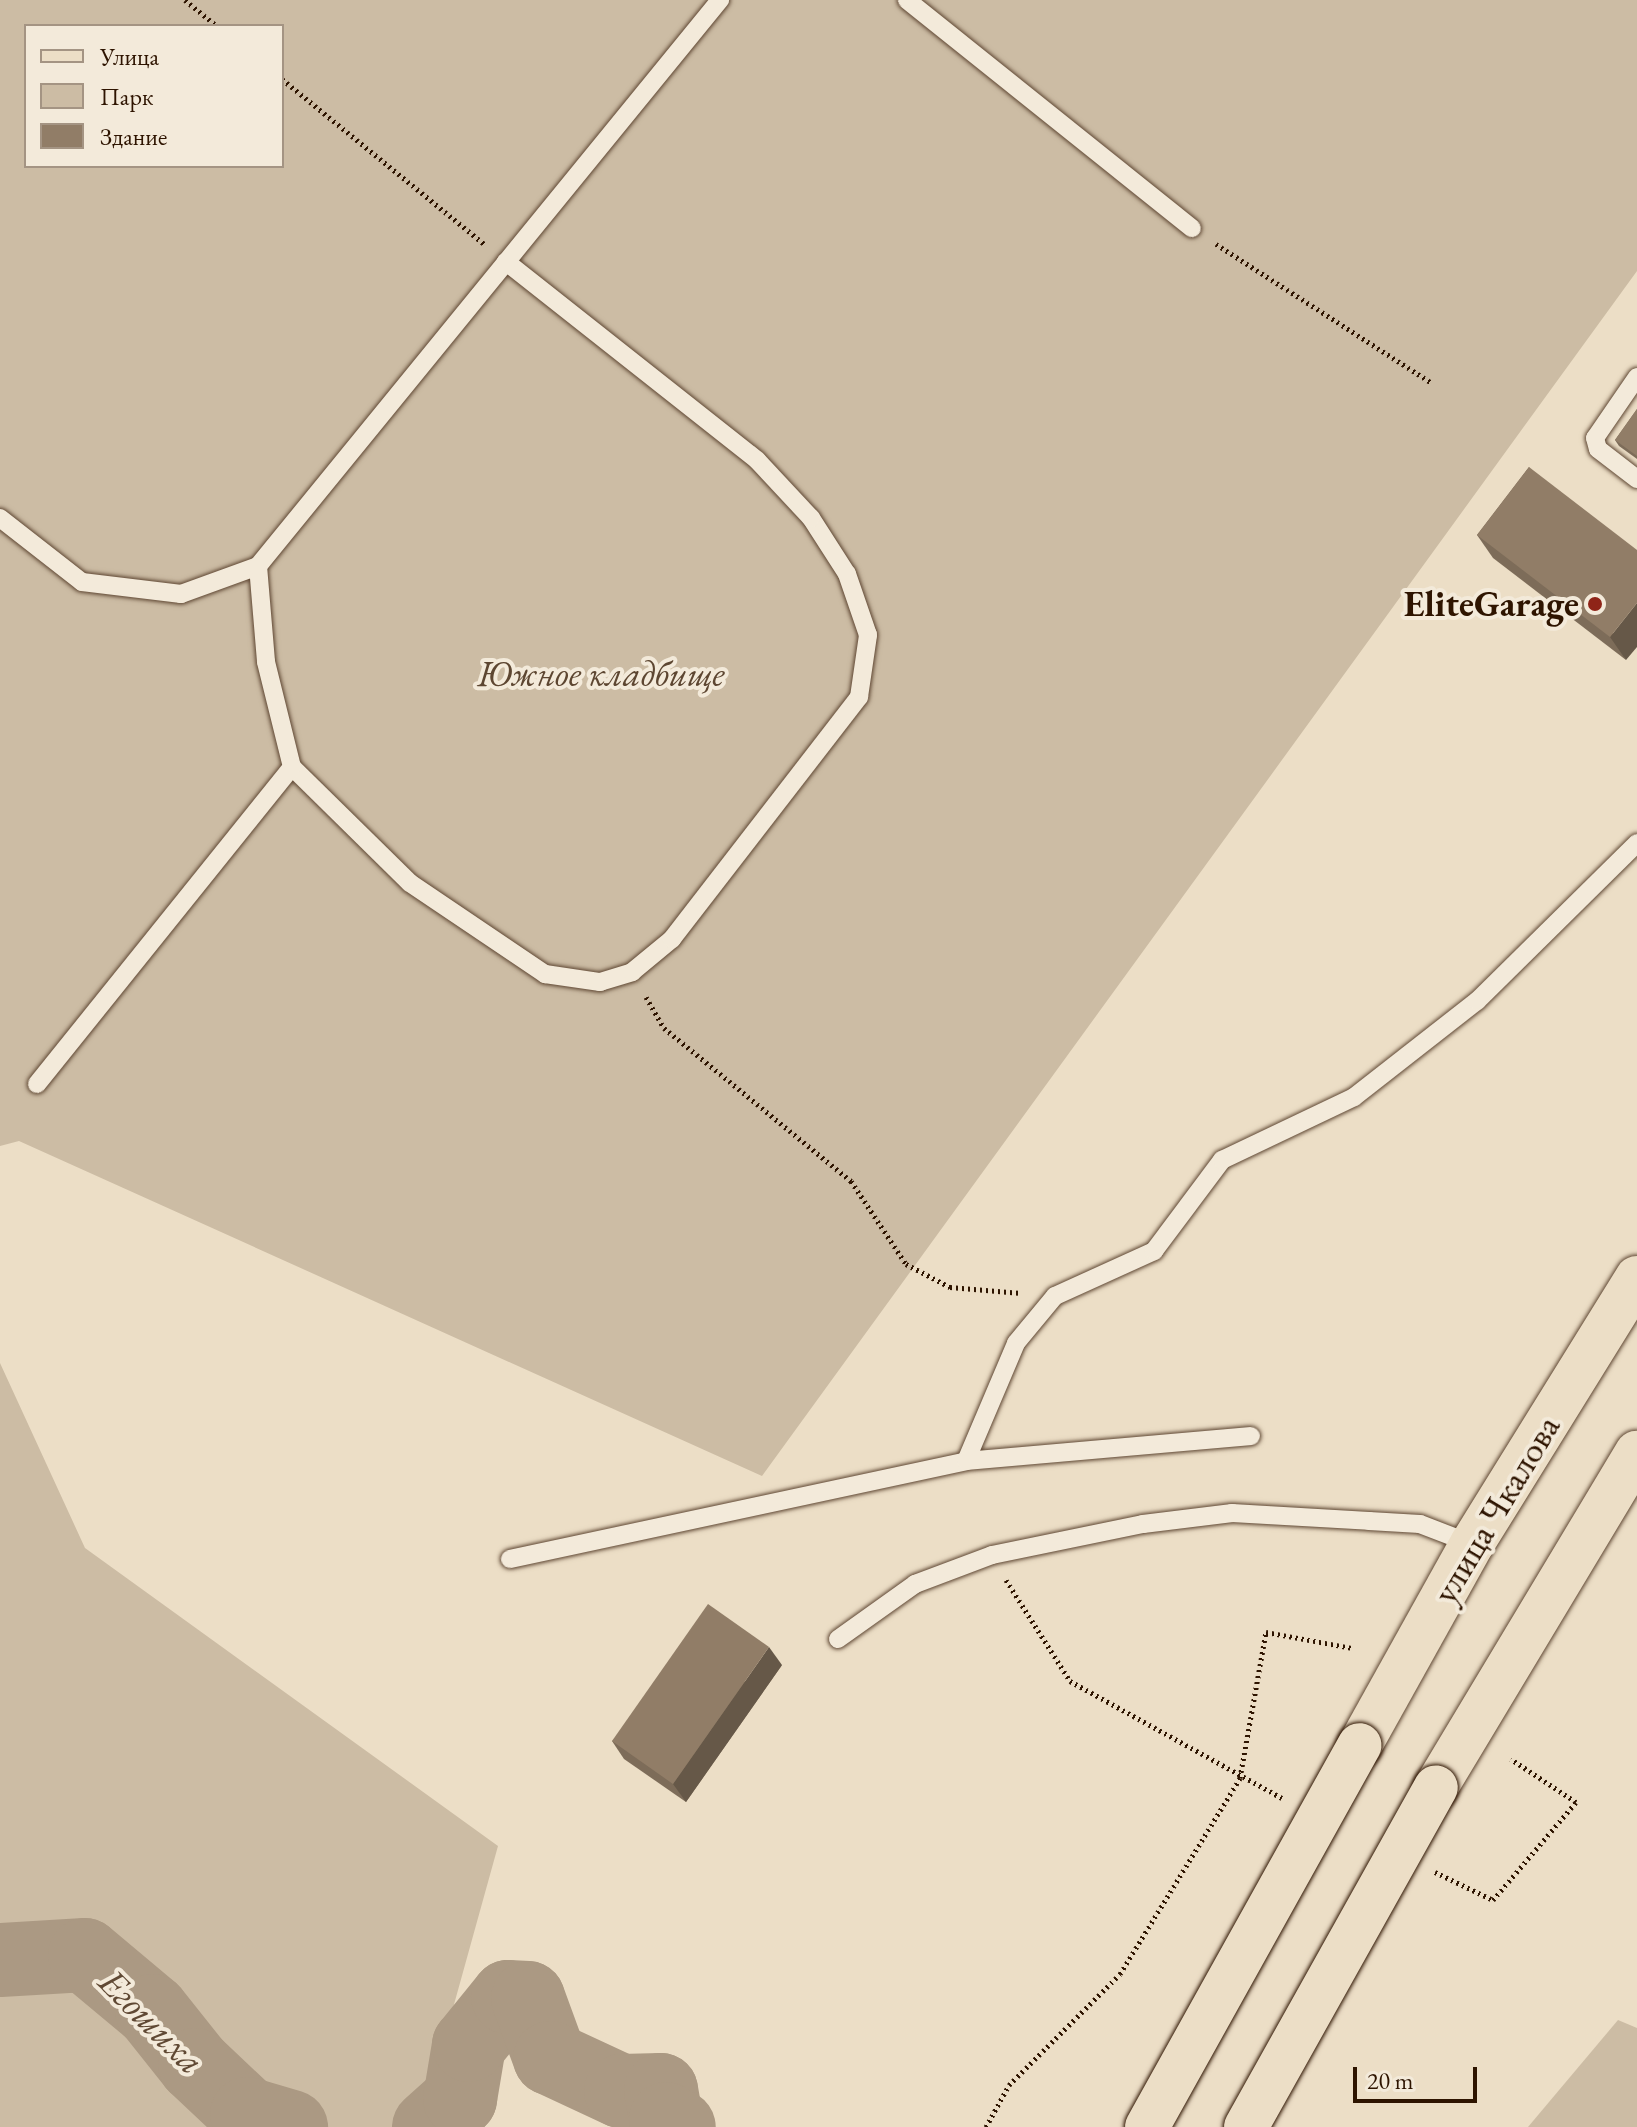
<!DOCTYPE html>
<meta charset="utf-8">
<style>
body{margin:0}
#map{position:relative;width:1637px;height:2127px;overflow:hidden;background:#ecdec6;font-family:"EB Garamond",serif}
div>[style]{position:absolute}
.green>*{inset:0;background:#ccbca4}
.river>*{height:74px;margin:-37px;padding:0 37px;transform-origin:37px;border-radius:37px;background:#ab9983}
.path>*{height:5px;margin-top:-2.5px;transform-origin:0;background:repeating-linear-gradient(90deg,#2e1400 0 2px,transparent 0 6px)}
.roads{filter:drop-shadow(0 0 2px #5e4632) drop-shadow(0 0 2px #5e4632)}
.service>*{height:18px;margin:-9px;padding:0 9px;transform-origin:9px;border-radius:9px;background:#f3eada}
.primary>*{height:44px;margin:-22px;padding:0 22px;transform-origin:22px;border-radius:22px;background:#ecdec6}
.bridges{filter:drop-shadow(0 0 2px #2e1400) drop-shadow(0 0 2px #2e1400)}
.primary-bridge>*{height:44px;margin:-22px;padding:0 22px;transform-origin:22px;border-radius:22px;background:#ecdec6}
.wall>*{inset:0;background:#7d6c59}
.shaded-wall>*{inset:0;background:#665848}
.building>*{inset:0;background:#917d67}
.dots>*{width:22px;height:22px;translate:-50% -50%;box-sizing:border-box;border:4px solid #f3eada;border-radius:50%}
span{translate:-50% -50%;white-space:nowrap;text-align:center;line-height:1.15;-webkit-text-stroke:8px #f3eada;paint-order:stroke}
.poi-label{font-size:36px;color:#2e1400;font-weight:700}
.right{translate:-100% -50%;text-align:right}
.park-label{font-size:36px;color:#5d4631;font-style:italic}
.street-label{font-size:36px;color:#2e1400}
.water-label{font-size:38px;color:#604934;font-style:italic}
.legend{position:absolute;left:24px;top:24px;width:260px;height:144px;box-sizing:border-box;background:#f3eada;border:2px solid #a49483;margin:0;padding:10px 14px;list-style:none;font-size:24px;color:#2e1400}
.legend li{display:flex;align-items:center;gap:16px;height:40px}
.legend b{width:40px;border:2px solid #a49483}
.scale{position:absolute;left:1353px;top:2067px;width:124px;height:36px;box-sizing:border-box;border:4px solid #2e1400;border-top:0;padding-left:10px;font-size:24px;line-height:28px;white-space:nowrap;color:#2e1400;-webkit-text-stroke:6px #f3eada;paint-order:stroke}
</style>
<div id="map">
<div class="green">
<div style="clip-path:polygon(evenodd,0 0,1637px 0,1637px 271px,762px 1476px,19px 1141px,0 1146px,0 0,26px 26px,282px 26px,282px 166px,26px 166px,26px 26px)"></div>
<div style="clip-path:polygon(0 1363px,85px 1548px,498px 1846px,420px 2127px,0 2127px)"></div>
<div style="clip-path:polygon(1618px 2020px,1637px 2028px,1637px 2127px,1528px 2127px)"></div>
</div>
<div class="river">
<div style="left:0;top:1960px;width:85px;rotate:-3.4deg"></div>
<div style="left:85px;top:1955px;width:87px;rotate:39.9deg"></div>
<div style="left:152px;top:2011px;width:69px;rotate:51.5deg"></div>
<div style="left:195px;top:2065px;width:71px;rotate:43.3deg"></div>
<div style="left:247px;top:2114px;width:46px;rotate:16.5deg"></div>
<div style="left:429px;top:2127px;width:42px;rotate:-42.1deg"></div>
<div style="left:460px;top:2099px;width:55px;rotate:-80.5deg"></div>
<div style="left:469px;top:2045px;width:62px;rotate:-50.9deg"></div>
<div style="left:508px;top:1997px;width:20px;rotate:3deg"></div>
<div style="left:528px;top:1998px;width:64px;rotate:69.9deg"></div>
<div style="left:550px;top:2058px;width:78px;rotate:24.9deg"></div>
<div style="left:621px;top:2091px;width:40px;rotate:-1.4deg"></div>
<div style="left:661px;top:2090px;width:29px;rotate:80deg"></div>
<div style="left:666px;top:2119px;width:15px;rotate:32deg"></div>
</div>
<div class="path">
<div style="left:185px;top:0;width:41px;rotate:39.1deg"></div>
<div style="left:282px;top:79px;width:261px;rotate:39.2deg"></div>
<div style="left:1216px;top:244px;width:257px;rotate:32.8deg"></div>
<div style="left:646px;top:997px;width:36px;rotate:60deg"></div>
<div style="left:664px;top:1028px;width:242px;rotate:39.3deg"></div>
<div style="left:851px;top:1181px;width:100px;rotate:56.5deg"></div>
<div style="left:906px;top:1264px;width:50px;rotate:27.6deg"></div>
<div style="left:950px;top:1287px;width:71px;rotate:4.8deg"></div>
<div style="left:1006px;top:1580px;width:120px;rotate:57.6deg"></div>
<div style="left:1070px;top:1681px;width:242px;rotate:28.9deg"></div>
<div style="left:1435px;top:1872px;width:64px;rotate:25.8deg"></div>
<div style="left:1493px;top:1900px;width:128px;rotate:-49.7deg"></div>
<div style="left:1576px;top:1802px;width:78px;rotate:-146.5deg"></div>
<div style="left:986px;top:2127px;width:48px;rotate:-61.3deg"></div>
<div style="left:1009px;top:2085px;width:157px;rotate:-45deg"></div>
<div style="left:1120px;top:1974px;width:230px;rotate:-58.5deg"></div>
<div style="left:1240px;top:1778px;width:148px;rotate:-79.9deg"></div>
<div style="left:1266px;top:1632px;width:87px;rotate:10.5deg"></div>
</div>
<div class="roads">
<div class="service">
<div style="left:907px;top:0;width:365px;rotate:38.7deg"></div>
<div style="left:1637px;top:377px;width:74px;rotate:124.5deg"></div>
<div style="left:1595px;top:438px;width:11px;rotate:75deg"></div>
<div style="left:1598px;top:449px;width:49px;rotate:37.6deg"></div>
<div style="left:0;top:518px;width:104px;rotate:38deg"></div>
<div style="left:82px;top:582px;width:100px;rotate:6.9deg"></div>
<div style="left:181px;top:594px;width:82px;rotate:-20deg"></div>
<div style="left:258px;top:566px;width:96px;rotate:85.2deg"></div>
<div style="left:266px;top:662px;width:108px;rotate:76.1deg"></div>
<div style="left:292px;top:767px;width:165px;rotate:44.5deg"></div>
<div style="left:410px;top:883px;width:163px;rotate:34deg"></div>
<div style="left:545px;top:974px;width:56px;rotate:8.3deg"></div>
<div style="left:600px;top:982px;width:34px;rotate:-17deg"></div>
<div style="left:632px;top:972px;width:52px;rotate:-39.5deg"></div>
<div style="left:672px;top:939px;width:306px;rotate:-52.3deg"></div>
<div style="left:859px;top:697px;width:63px;rotate:-81.7deg"></div>
<div style="left:868px;top:635px;width:65px;rotate:-109deg"></div>
<div style="left:847px;top:574px;width:67px;rotate:-122.7deg"></div>
<div style="left:811px;top:518px;width:79px;rotate:-133deg"></div>
<div style="left:757px;top:460px;width:320px;rotate:-141.7deg"></div>
<div style="left:258px;top:566px;width:731px;rotate:-50.78deg"></div>
<div style="left:37px;top:1084px;width:407px;rotate:-51.2deg"></div>
<div style="left:966px;top:1461px;width:128px;rotate:-67deg"></div>
<div style="left:1016px;top:1343px;width:61px;rotate:-50.3deg"></div>
<div style="left:1055px;top:1296px;width:109px;rotate:-24.4deg"></div>
<div style="left:1154px;top:1251px;width:114px;rotate:-53.2deg"></div>
<div style="left:1222px;top:1160px;width:146px;rotate:-25.5deg"></div>
<div style="left:1354px;top:1097px;width:156px;rotate:-38deg"></div>
<div style="left:1477px;top:1001px;width:225px;rotate:-44.6deg"></div>
<div style="left:510px;top:1559px;width:466px;rotate:-12.1deg"></div>
<div style="left:966px;top:1461px;width:286px;rotate:-5deg"></div>
<div style="left:838px;top:1639px;width:95px;rotate:-35.5deg"></div>
<div style="left:915px;top:1584px;width:82px;rotate:-20.6deg"></div>
<div style="left:992px;top:1555px;width:154px;rotate:-11.6deg"></div>
<div style="left:1143px;top:1524px;width:90px;rotate:-7deg"></div>
<div style="left:1232px;top:1513px;width:137px;rotate:3.3deg"></div>
<div style="left:1369px;top:1521px;width:51px;rotate:3.4deg"></div>
<div style="left:1420px;top:1524px;width:56px;rotate:21deg"></div>
</div>
<div class="primary">
<div style="left:1360px;top:1745px;width:230px;rotate:-60.9deg"></div>
<div style="left:1472px;top:1544px;width:313px;rotate:-58.2deg"></div>
<div style="left:1436px;top:1787px;width:390px;rotate:-59deg"></div>
</div>
</div>
<div class="bridges">
<div class="primary-bridge">
<div style="left:1147px;top:2127px;width:437px;rotate:-60.9deg"></div>
<div style="left:1246px;top:2127px;width:389px;rotate:-60.8deg"></div>
</div>
</div>
<div class="wall">
<div style="clip-path:polygon(1637px 409px,1637px 459px,1619px 446px,1615px 440px)"></div>
<div style="clip-path:polygon(1529px 467px,1626px 660px,1493px 558px,1477px 535px)"></div>
<div style="clip-path:polygon(782px 1665px,686px 1802px,624px 1759px,612px 1741px)"></div>
</div>
<div class="shaded-wall">
<div style="clip-path:polygon(1637px 603px,1637px 647px,1626px 660px,1610px 637px)"></div>
<div style="clip-path:polygon(769px 1647px,782px 1665px,686px 1802px,673px 1784px)"></div>
</div>
<div class="building">
<div style="clip-path:polygon(1637px 409px,1637px 456px,1615px 440px)"></div>
<div style="clip-path:polygon(1529px 467px,1637px 550px,1637px 603px,1610px 637px,1477px 535px)"></div>
<div style="clip-path:polygon(708px 1604px,769px 1647px,673px 1784px,612px 1741px)"></div>
</div>
<div class="dots">
<div style="left:1595px;top:604px;background:#8f2418"></div>
</div>
<div class="poi-label">
<span class="right" style="left:1579px;top:604px">EliteGarage</span>
</div>
<div class="park-label">
<span style="left:601px;top:674px">Южное кладбище</span>
</div>
<div class="street-label">
<span style="left:1496px;top:1509px;rotate:-59deg">улица Чкалова</span>
</div>
<div class="water-label">
<span style="left:152px;top:2021px;rotate:45deg">Егошиха</span>
</div>
<ul class="legend">
<li><b style="height:10px;background:#ecdec6"></b>Улица</li>
<li><b style="height:22px;background:#ccbca4"></b>Парк</li>
<li><b style="height:22px;background:#917d67"></b>Здание</li>
</ul>
<div class="scale">20 m</div>
</div>
